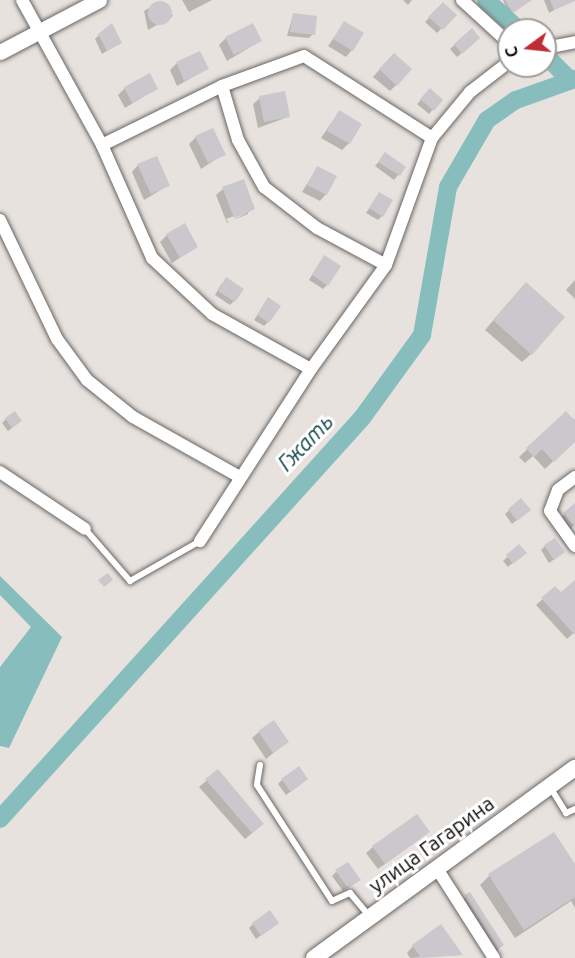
<!DOCTYPE html>
<meta charset="utf-8">
<style>
body{margin:0}
#map{position:relative;width:575px;height:958px;overflow:hidden;background:#e7e2de;font-family:Ubuntu,sans-serif}
div>[style]{position:absolute}
.water>*{inset:0;background:#87bebd}
.shadow>*{inset:0;background:#0003}
.river>*{height:18px;margin:-9px;padding:0 9px;transform-origin:9px;border-radius:9px;background:#87bebd}
.building>*{inset:0;background:#cbc8cd}
.round{border-radius:50%}
.roads{filter:drop-shadow(0 0 2px #6a6663) drop-shadow(0 0 2px #6a6663)}
.service>*{height:6px;margin:-3px;padding:0 3px;transform-origin:3px;border-radius:3px;background:#fff}
.minor>*{height:12px;margin:-6px;padding:0 6px;transform-origin:6px;border-radius:6px;background:#fff}
.tertiary>*{height:15px;margin:-7.5px;padding:0 7.5px;transform-origin:7.5px;border-radius:7.5px;background:#fff}
.secondary>*{height:16px;margin:-8px;padding:0 8px;transform-origin:8px;border-radius:8px;background:#fff}
span{translate:-50% -50%;white-space:nowrap;text-align:center;line-height:1.15;-webkit-text-stroke:6px #fff;paint-order:stroke}
.street-label{font-size:21px;color:#0e0d0b}
.water-label{font-size:22px;color:#154747;font-style:italic}
.north{position:absolute;left:497px;top:18px;width:60px;height:60px;box-sizing:border-box;background:#fff;border:2px solid #9f9e9d;border-radius:50%;rotate:255deg;font-size:16px;font-weight:700;line-height:24px;text-align:center;color:#0e0d0b}
.north::after{content:'';display:block;margin:auto;width:21px;height:27px;background:#bd2d33;clip-path:polygon(50% 0,100% 100%,50% 72%,0 100%)}
</style>
<div id="map">
<div class="water">
<div style="clip-path:polygon(0 576px,62px 637px,9px 748px,0 746px,0 667px,31px 627px,0 595px)"></div>
</div>
<div class="shadow">
<div style="clip-path:polygon(182px 0,212px 0,189px 12px)"></div>
<div style="clip-path:polygon(403px 0,412px 0,408px 5px)"></div>
<div style="clip-path:polygon(503px 0,528px 0,509px 16px)"></div>
<div style="clip-path:polygon(544px 0,566px 0,567px 3px,549px 13px)"></div>
<div style="clip-path:polygon(161px 1px,173px 16px,148px 30px,144px 11px)"></div>
<div style="clip-path:polygon(443px 4px,455px 15px,437px 33px,425px 22px)"></div>
<div style="clip-path:polygon(293px 15px,313px 34px,309px 38px,287px 36px)"></div>
<div style="clip-path:polygon(344px 23px,352px 50px,346px 57px,328px 46px)"></div>
<div style="clip-path:polygon(471px 31px,474px 43px,457px 57px,450px 49px)"></div>
<div style="clip-path:polygon(99px 35px,120px 43px,102px 54px,95px 39px)"></div>
<div style="clip-path:polygon(226px 38px,260px 41px,227px 61px,219px 45px)"></div>
<div style="clip-path:polygon(387px 61px,396px 85px,390px 91px,373px 77px)"></div>
<div style="clip-path:polygon(177px 63px,207px 69px,177px 86px,170px 70px)"></div>
<div style="clip-path:polygon(125px 88px,156px 89px,125px 108px,118px 95px)"></div>
<div style="clip-path:polygon(430px 90px,441px 100px,429px 114px,417px 104px)"></div>
<div style="clip-path:polygon(260px 98px,288px 117px,258px 128px,253px 104px)"></div>
<div style="clip-path:polygon(339px 112px,349px 143px,342px 150px,321px 138px)"></div>
<div style="clip-path:polygon(196px 137px,224px 154px,201px 169px,189px 144px)"></div>
<div style="clip-path:polygon(385px 154px,404px 167px,394px 180px,375px 166px)"></div>
<div style="clip-path:polygon(138px 165px,169px 185px,144px 200px,132px 172px)"></div>
<div style="clip-path:polygon(317px 168px,326px 194px,320px 201px,302px 192px)"></div>
<div style="clip-path:polygon(evenodd,223px 189px,254px 209px,227px 223px,216px 195px,223px 189px,248px 211px,248px 214px,228px 222px,226px 219px,248px 211px)"></div>
<div style="clip-path:polygon(379px 194px,382px 216px,378px 220px,366px 213px)"></div>
<div style="clip-path:polygon(167px 235px,196px 247px,172px 263px,160px 242px)"></div>
<div style="clip-path:polygon(320px 262px,327px 285px,323px 289px,309px 280px)"></div>
<div style="clip-path:polygon(575px 280px,575px 299px,566px 290px)"></div>
<div style="clip-path:polygon(222px 283px,234px 301px,230px 305px,215px 295px)"></div>
<div style="clip-path:polygon(517px 293px,531px 354px,522px 362px,485px 330px)"></div>
<div style="clip-path:polygon(268px 299px,268px 322px,264px 326px,254px 320px)"></div>
<div style="clip-path:polygon(566px 413px,575px 420px,575px 440px,545px 469px,533px 456px,525px 463px,519px 457px)"></div>
<div style="clip-path:polygon(6px 419px,16px 425px,8px 431px,2px 423px)"></div>
<div style="clip-path:polygon(521px 500px,524px 514px,512px 524px,505px 514px)"></div>
<div style="clip-path:polygon(575px 505px,575px 525px,569px 530px,560px 518px)"></div>
<div style="clip-path:polygon(519px 546px,520px 557px,508px 567px,503px 561px)"></div>
<div style="clip-path:polygon(545px 546px,559px 556px,549px 563px,541px 550px)"></div>
<div style="clip-path:polygon(575px 582px,575px 632px,567px 639px,536px 605px,555px 588px,561px 594px)"></div>
<div style="clip-path:polygon(259px 732px,287px 742px,266px 759px,252px 738px)"></div>
<div style="clip-path:polygon(218px 771px,256px 830px,245px 839px,199px 787px)"></div>
<div style="clip-path:polygon(282px 780px,302px 783px,286px 795px,278px 784px)"></div>
<div style="clip-path:polygon(421px 838px,378px 869px,366px 853px,373px 847px)"></div>
<div style="clip-path:polygon(575px 867px,575px 908px,571px 901px,515px 938px,480px 885px,489px 876px)"></div>
<div style="clip-path:polygon(336px 872px,354px 884px,343px 891px,332px 876px)"></div>
<div style="clip-path:polygon(469px 894px,502px 945px,496px 952px,458px 903px)"></div>
<div style="clip-path:polygon(253px 924px,273px 927px,256px 939px,249px 928px)"></div>
<div style="clip-path:polygon(413px 946px,461px 955px,410px 958px,407px 953px)"></div>
</div>
<div class="river">
<div style="left:486px;top:0;width:45px;rotate:42.3deg"></div>
<div style="left:545px;top:55px;width:34px;rotate:45deg"></div>
<div style="left:0;top:819px;width:540px;rotate:-47.93deg"></div>
<div style="left:362px;top:418px;width:102px;rotate:-54.1deg"></div>
<div style="left:422px;top:335px;width:150px;rotate:-80deg"></div>
<div style="left:448px;top:187px;width:78px;rotate:-59.8deg"></div>
<div style="left:487px;top:120px;width:35px;rotate:-35deg"></div>
<div style="left:516px;top:100px;width:63px;rotate:-19.6deg"></div>
</div>
<div class="building">
<div style="clip-path:polygon(505px 0,532px 0,513px 13px)"></div>
<div style="clip-path:polygon(550px 0,575px 0,575px 1px,554px 10px)"></div>
<div class="round" style="left:148px;top:1px;width:24px;height:24px"></div>
<div style="clip-path:polygon(443px 2px,457px 15px,443px 30px,428px 17px)"></div>
<div style="clip-path:polygon(293px 13px,317px 16px,315px 35px,290px 32px)"></div>
<div style="clip-path:polygon(344px 21px,364px 33px,353px 51px,333px 39px)"></div>
<div style="clip-path:polygon(112px 23px,122px 43px,107px 51px,98px 34px)"></div>
<div style="clip-path:polygon(253px 23px,262px 41px,234px 55px,225px 37px)"></div>
<div style="clip-path:polygon(472px 28px,480px 38px,462px 54px,454px 44px)"></div>
<div style="clip-path:polygon(200px 51px,209px 69px,184px 81px,176px 62px)"></div>
<div style="clip-path:polygon(394px 53px,412px 69px,397px 86px,379px 69px)"></div>
<div style="clip-path:polygon(150px 73px,158px 89px,132px 103px,124px 87px)"></div>
<div style="clip-path:polygon(430px 88px,443px 100px,434px 111px,420px 99px)"></div>
<div style="clip-path:polygon(285px 91px,290px 117px,264px 122px,259px 96px)"></div>
<div style="clip-path:polygon(339px 110px,362px 124px,350px 144px,327px 131px)"></div>
<div style="clip-path:polygon(213px 128px,226px 155px,208px 163px,195px 136px)"></div>
<div style="clip-path:polygon(385px 152px,406px 167px,400px 176px,378px 162px)"></div>
<div style="clip-path:polygon(157px 156px,170px 186px,151px 194px,137px 164px)"></div>
<div style="clip-path:polygon(317px 166px,337px 176px,327px 195px,307px 185px)"></div>
<div style="clip-path:polygon(244px 179px,255px 209px,234px 218px,222px 187px)"></div>
<div style="clip-path:polygon(379px 192px,393px 200px,383px 217px,369px 208px)"></div>
<div style="clip-path:polygon(185px 223px,198px 247px,180px 258px,166px 234px)"></div>
<div style="clip-path:polygon(324px 255px,341px 266px,328px 286px,312px 275px)"></div>
<div style="clip-path:polygon(226px 277px,244px 289px,235px 302px,218px 291px)"></div>
<div style="clip-path:polygon(526px 282px,565px 317px,532px 355px,493px 320px)"></div>
<div style="clip-path:polygon(268px 297px,281px 306px,269px 323px,257px 315px)"></div>
<div style="clip-path:polygon(15px 411px,22px 421px,12px 428px,5px 418px)"></div>
<div style="clip-path:polygon(566px 411px,575px 421px,575px 442px,554px 462px,542px 449px,534px 457px,526px 448px)"></div>
<div style="clip-path:polygon(521px 498px,531px 510px,517px 521px,508px 509px)"></div>
<div style="clip-path:polygon(575px 503px,575px 527px,563px 513px)"></div>
<div style="clip-path:polygon(555px 538px,565px 552px,554px 560px,544px 545px)"></div>
<div style="clip-path:polygon(519px 544px,527px 553px,513px 564px,506px 555px)"></div>
<div style="clip-path:polygon(108px 573px,113px 580px,104px 587px,98px 580px)"></div>
<div style="clip-path:polygon(575px 580px,575px 635px,541px 598px,555px 586px,561px 592px)"></div>
<div style="clip-path:polygon(274px 720px,289px 742px,273px 753px,258px 731px)"></div>
<div style="clip-path:polygon(299px 766px,308px 779px,291px 792px,281px 779px)"></div>
<div style="clip-path:polygon(218px 769px,264px 824px,252px 833px,205px 779px)"></div>
<div style="clip-path:polygon(417px 814px,430px 832px,385px 864px,372px 846px)"></div>
<div style="clip-path:polygon(554px 832px,575px 864px,575px 897px,524px 930px,488px 874px)"></div>
<div style="clip-path:polygon(348px 862px,361px 880px,348px 888px,335px 870px)"></div>
<div style="clip-path:polygon(470px 892px,504px 945px,498px 949px,464px 895px)"></div>
<div style="clip-path:polygon(270px 910px,279px 923px,261px 936px,252px 923px)"></div>
<div style="clip-path:polygon(441px 924px,463px 955px,421px 958px,412px 945px)"></div>
</div>
<div class="roads">
<div class="service">
<div style="left:85px;top:529px;width:69px;rotate:49.1deg"></div>
<div style="left:130px;top:581px;width:81px;rotate:-29.7deg"></div>
<div style="left:260px;top:765px;width:20px;rotate:99deg"></div>
<div style="left:257px;top:785px;width:138px;rotate:57.1deg"></div>
<div style="left:332px;top:901px;width:20px;rotate:-24deg"></div>
<div style="left:350px;top:893px;width:30px;rotate:50deg"></div>
<div style="left:550px;top:787px;width:31px;rotate:58deg"></div>
<div style="left:566px;top:813px;width:10px;rotate:-24deg"></div>
</div>
<div class="minor">
<div style="left:22px;top:0;width:166px;rotate:61.1deg"></div>
<div style="left:102px;top:145px;width:124px;rotate:66.1deg"></div>
<div style="left:152px;top:258px;width:82px;rotate:43deg"></div>
<div style="left:212px;top:314px;width:113px;rotate:29.1deg"></div>
<div style="left:311px;top:369px;width:205px;rotate:122.8deg"></div>
<div style="left:462px;top:0;width:64px;rotate:42.5deg"></div>
<div style="left:545px;top:48px;width:31px;rotate:-11deg"></div>
<div style="left:222px;top:86px;width:56px;rotate:73.5deg"></div>
<div style="left:238px;top:140px;width:54px;rotate:61deg"></div>
<div style="left:264px;top:187px;width:67px;rotate:37.7deg"></div>
<div style="left:317px;top:228px;width:78px;rotate:28.2deg"></div>
<div style="left:102px;top:145px;width:134px;rotate:-26.2deg"></div>
<div style="left:222px;top:86px;width:87px;rotate:-20.1deg"></div>
<div style="left:304px;top:56px;width:152px;rotate:32.6deg"></div>
<div style="left:0;top:220px;width:132px;rotate:64.4deg"></div>
<div style="left:57px;top:339px;width:51px;rotate:53.8deg"></div>
<div style="left:87px;top:380px;width:59px;rotate:38.8deg"></div>
<div style="left:133px;top:417px;width:123px;rotate:29.3deg"></div>
<div style="left:311px;top:369px;width:128px;rotate:-54.2deg"></div>
<div style="left:386px;top:265px;width:135px;rotate:-70.1deg"></div>
<div style="left:432px;top:138px;width:60px;rotate:-50.4deg"></div>
<div style="left:470px;top:92px;width:49px;rotate:-37.6deg"></div>
<div style="left:0;top:472px;width:102px;rotate:33.8deg"></div>
<div style="left:575px;top:477px;width:21px;rotate:143deg"></div>
<div style="left:558px;top:490px;width:22px;rotate:111deg"></div>
<div style="left:550px;top:511px;width:43px;rotate:54.5deg"></div>
<div style="left:436px;top:867px;width:108px;rotate:57.5deg"></div>
</div>
<div class="tertiary">
<div style="left:0;top:52px;width:112px;rotate:-27.7deg"></div>
</div>
<div class="secondary">
<div style="left:314px;top:958px;width:323px;rotate:-36.1deg"></div>
</div>
</div>
<div class="street-label">
<span style="left:431px;top:844px;rotate:-36deg">улица Гагарина</span>
</div>
<div class="water-label">
<span style="left:305px;top:442px;rotate:-46deg">Гжать</span>
</div>
<div class="north">С</div>
</div>
